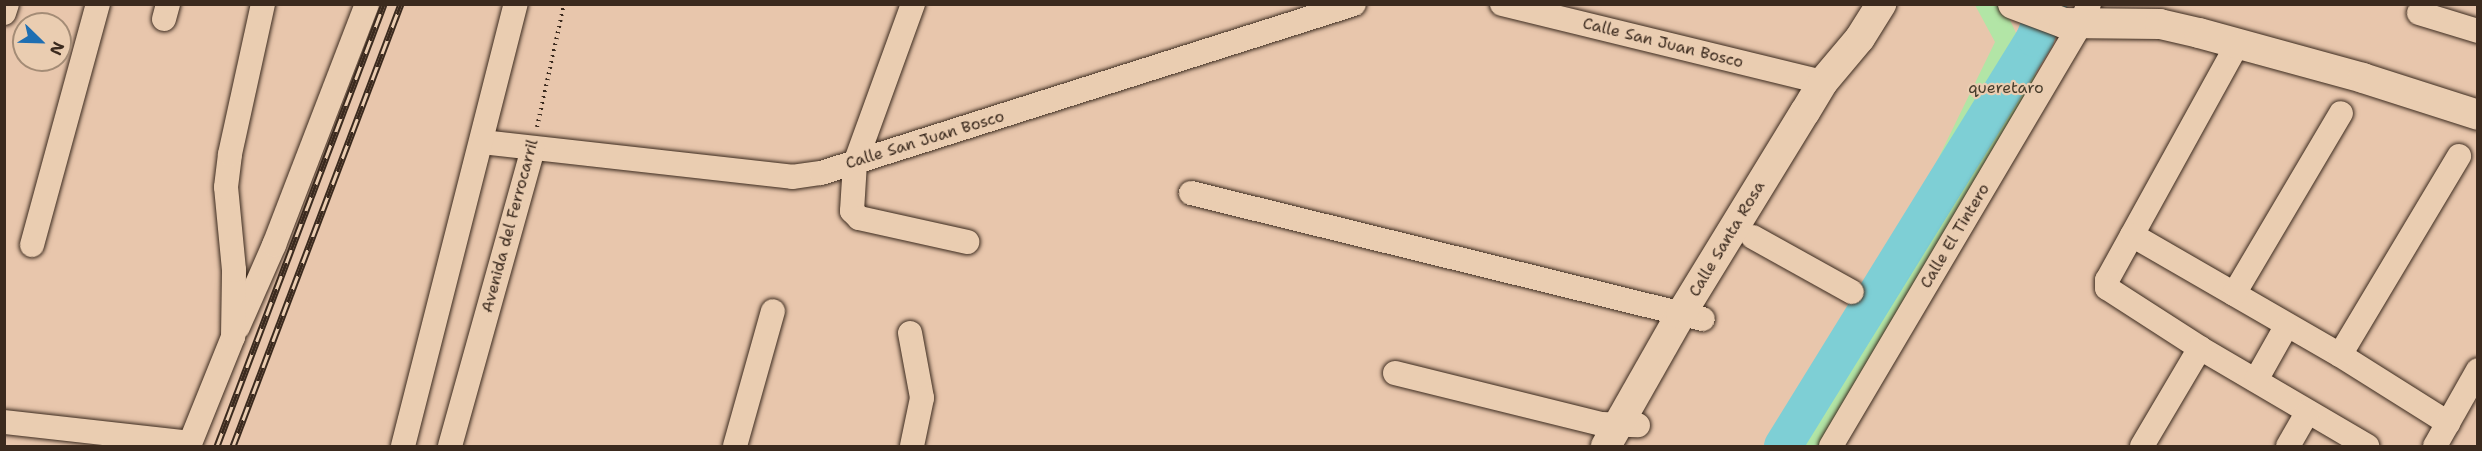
<!DOCTYPE html>
<style>
body{margin:0}
#map{position:relative;width:2482px;height:451px;overflow:hidden;background:#e8c6ac;font-family:"Shantell Sans",sans-serif}
div>[style]{position:absolute}
.green>*{inset:0;background:#b2e5a6}
.river>*{height:38px;margin:-19px;padding:0 19px;transform-origin:19px;border-radius:19px;background:#7ecfd5}
.path>*{height:4px;margin-top:-2px;transform-origin:0;background:repeating-linear-gradient(90deg,#3b2a1e 0 1.5px,transparent 0 6px)}
.roads{filter:drop-shadow(0 0 2px #3b2a1e) drop-shadow(0 0 2px #3b2a1e)}
.minor>*{height:24px;margin:-12px;padding:0 12px;transform-origin:12px;border-radius:12px;background:#eacdb1}
.tertiary>*{height:30px;margin:-15px;padding:0 15px;transform-origin:15px;border-radius:15px;background:#eacdb1}
.rail>*{height:7px;margin-top:-3.5px;transform-origin:0;background:repeating-linear-gradient(90deg,#eacdb1 0 14px,#3b2a1e 0 28px);box-sizing:border-box;border-block:2px solid #3b2a1e}
span{translate:-50% -50%;white-space:nowrap;text-align:center;line-height:1.15;-webkit-text-stroke:4.5px #eacdb1;paint-order:stroke}
.street-label{font-size:16px;color:#3b2a1e}
.park-label{font-size:16px;color:#473d2c}
.frame{position:absolute;inset:0;border:6px solid #3b2a1e;pointer-events:none}
.north{position:absolute;left:12px;top:12px;width:60px;height:60px;box-sizing:border-box;background:#eacdb1;border:2px solid #a48c76;border-radius:50%;rotate:113deg;font-size:16px;font-weight:700;line-height:24px;text-align:center;color:#3b2a1e}
.north::after{content:'';display:block;margin:auto;width:21px;height:27px;background:#1f6fb2;clip-path:polygon(50% 0,100% 100%,50% 72%,0 100%)}
</style>
<div id="map">
<div class="green">
<div style="clip-path:polygon(1975px 5px,2003px 5px,2042px 89px,1826px 446px,1772px 446px,1856px 327px,1995px 42px)"></div>
</div>
<div class="river">
<div style="left:1783px;top:446px;width:480px;rotate:-58.3deg"></div>
<div style="left:2035px;top:38px;width:36px;rotate:-69deg"></div>
</div>
<div class="path">
<div style="left:537px;top:127px;width:126px;rotate:-77.6deg"></div>
</div>
<div class="roads">
<div class="minor">
<div style="left:913px;top:4px;width:169px;rotate:110deg"></div>
<div style="left:855px;top:163px;width:48px;rotate:93.6deg"></div>
<div style="left:852px;top:211px;width:10px;rotate:45deg"></div>
<div style="left:859px;top:218px;width:111px;rotate:12.5deg"></div>
<div style="left:1502px;top:4px;width:330px;rotate:13.7deg"></div>
<div style="left:4px;top:13px;width:9px;rotate:-72deg"></div>
<div style="left:2419px;top:13px;width:62px;rotate:17deg"></div>
<div style="left:164px;top:19px;width:16px;rotate:-75deg"></div>
<div style="left:2238px;top:43px;width:271px;rotate:118.9deg"></div>
<div style="left:2107px;top:280px;width:8px;rotate:90deg"></div>
<div style="left:2107px;top:288px;width:111px;rotate:32.8deg"></div>
<div style="left:2200px;top:348px;width:194px;rotate:30.4deg"></div>
<div style="left:482px;top:142px;width:312px;rotate:6.4deg"></div>
<div style="left:792px;top:177px;width:29px;rotate:-8deg"></div>
<div style="left:821px;top:173px;width:559px;rotate:-17.59deg"></div>
<div style="left:1191px;top:193px;width:527px;rotate:13.83deg"></div>
<div style="left:2132px;top:235px;width:240px;rotate:30deg"></div>
<div style="left:2340px;top:355px;width:128px;rotate:32.2deg"></div>
<div style="left:1753px;top:237px;width:113px;rotate:29.1deg"></div>
<div style="left:32px;top:245px;width:250px;rotate:-74.7deg"></div>
<div style="left:2234px;top:294px;width:210px;rotate:-59.4deg"></div>
<div style="left:238px;top:327px;width:90px;rotate:-66.3deg"></div>
<div style="left:274px;top:245px;width:258px;rotate:-68.9deg"></div>
<div style="left:910px;top:333px;width:66px;rotate:79.5deg"></div>
<div style="left:922px;top:398px;width:49px;rotate:101.8deg"></div>
<div style="left:2340px;top:355px;width:232px;rotate:-59.1deg"></div>
<div style="left:1395px;top:373px;width:212px;rotate:13.9deg"></div>
<div style="left:1601px;top:424px;width:37px;rotate:2deg"></div>
<div style="left:2256px;top:380px;width:63px;rotate:-60.6deg"></div>
<div style="left:4px;top:422px;width:187px;rotate:6.4deg"></div>
<div style="left:189px;top:446px;width:118px;rotate:-68deg"></div>
<div style="left:233px;top:337px;width:67px;rotate:-89.1deg"></div>
<div style="left:234px;top:270px;width:83px;rotate:-95.5deg"></div>
<div style="left:226px;top:187px;width:33px;rotate:-83deg"></div>
<div style="left:230px;top:154px;width:154px;rotate:-77.6deg"></div>
<div style="left:403px;top:446px;width:456px;rotate:-75.7deg"></div>
<div style="left:450px;top:446px;width:308px;rotate:-74.4deg"></div>
<div style="left:735px;top:446px;width:140px;rotate:-74.3deg"></div>
<div style="left:1831px;top:446px;width:489px;rotate:-59.4deg"></div>
<div style="left:2080px;top:25px;width:23px;rotate:-67deg"></div>
<div style="left:2142px;top:446px;width:114px;rotate:-59.4deg"></div>
<div style="left:2288px;top:446px;width:39px;rotate:-60deg"></div>
<div style="left:2435px;top:446px;width:87px;rotate:-60.5deg"></div>
</div>
<div class="tertiary">
<div style="left:2013px;top:4px;width:54px;rotate:20.4deg"></div>
<div style="left:2064px;top:23px;width:96px;rotate:0.6deg"></div>
<div style="left:2160px;top:24px;width:40px;rotate:13deg"></div>
<div style="left:2199px;top:33px;width:170px;rotate:15.3deg"></div>
<div style="left:2363px;top:78px;width:121px;rotate:17.8deg"></div>
<div style="left:1606px;top:446px;width:152px;rotate:-60.4deg"></div>
<div style="left:1681px;top:314px;width:237px;rotate:-58.5deg"></div>
<div style="left:1805px;top:112px;width:35px;rotate:-59deg"></div>
<div style="left:1823px;top:82px;width:57px;rotate:-49.9deg"></div>
<div style="left:1860px;top:38px;width:40px;rotate:-58deg"></div>
</div>
</div>
<div class="rail">
<div style="left:217px;top:446px;width:472px;rotate:-69.3deg"></div>
<div style="left:233px;top:446px;width:473px;rotate:-69.2deg"></div>
</div>
<div class="street-label">
<span style="left:1663px;top:43px;rotate:14deg">Calle San Juan Bosco</span>
<span style="left:925px;top:140px;rotate:-17deg">Calle San Juan Bosco</span>
<span style="left:510px;top:226px;rotate:-75deg">Avenida del Ferrocarril</span>
<span style="left:1955px;top:236px;rotate:-59deg">Calle El Tintero</span>
<span style="left:1727px;top:239px;rotate:-59deg">Calle Santa Rosa</span>
</div>
<div class="park-label">
<span style="left:2006px;top:88px">queretaro</span>
</div>
<div class="frame"></div>
<div class="north">N</div>
</div>
